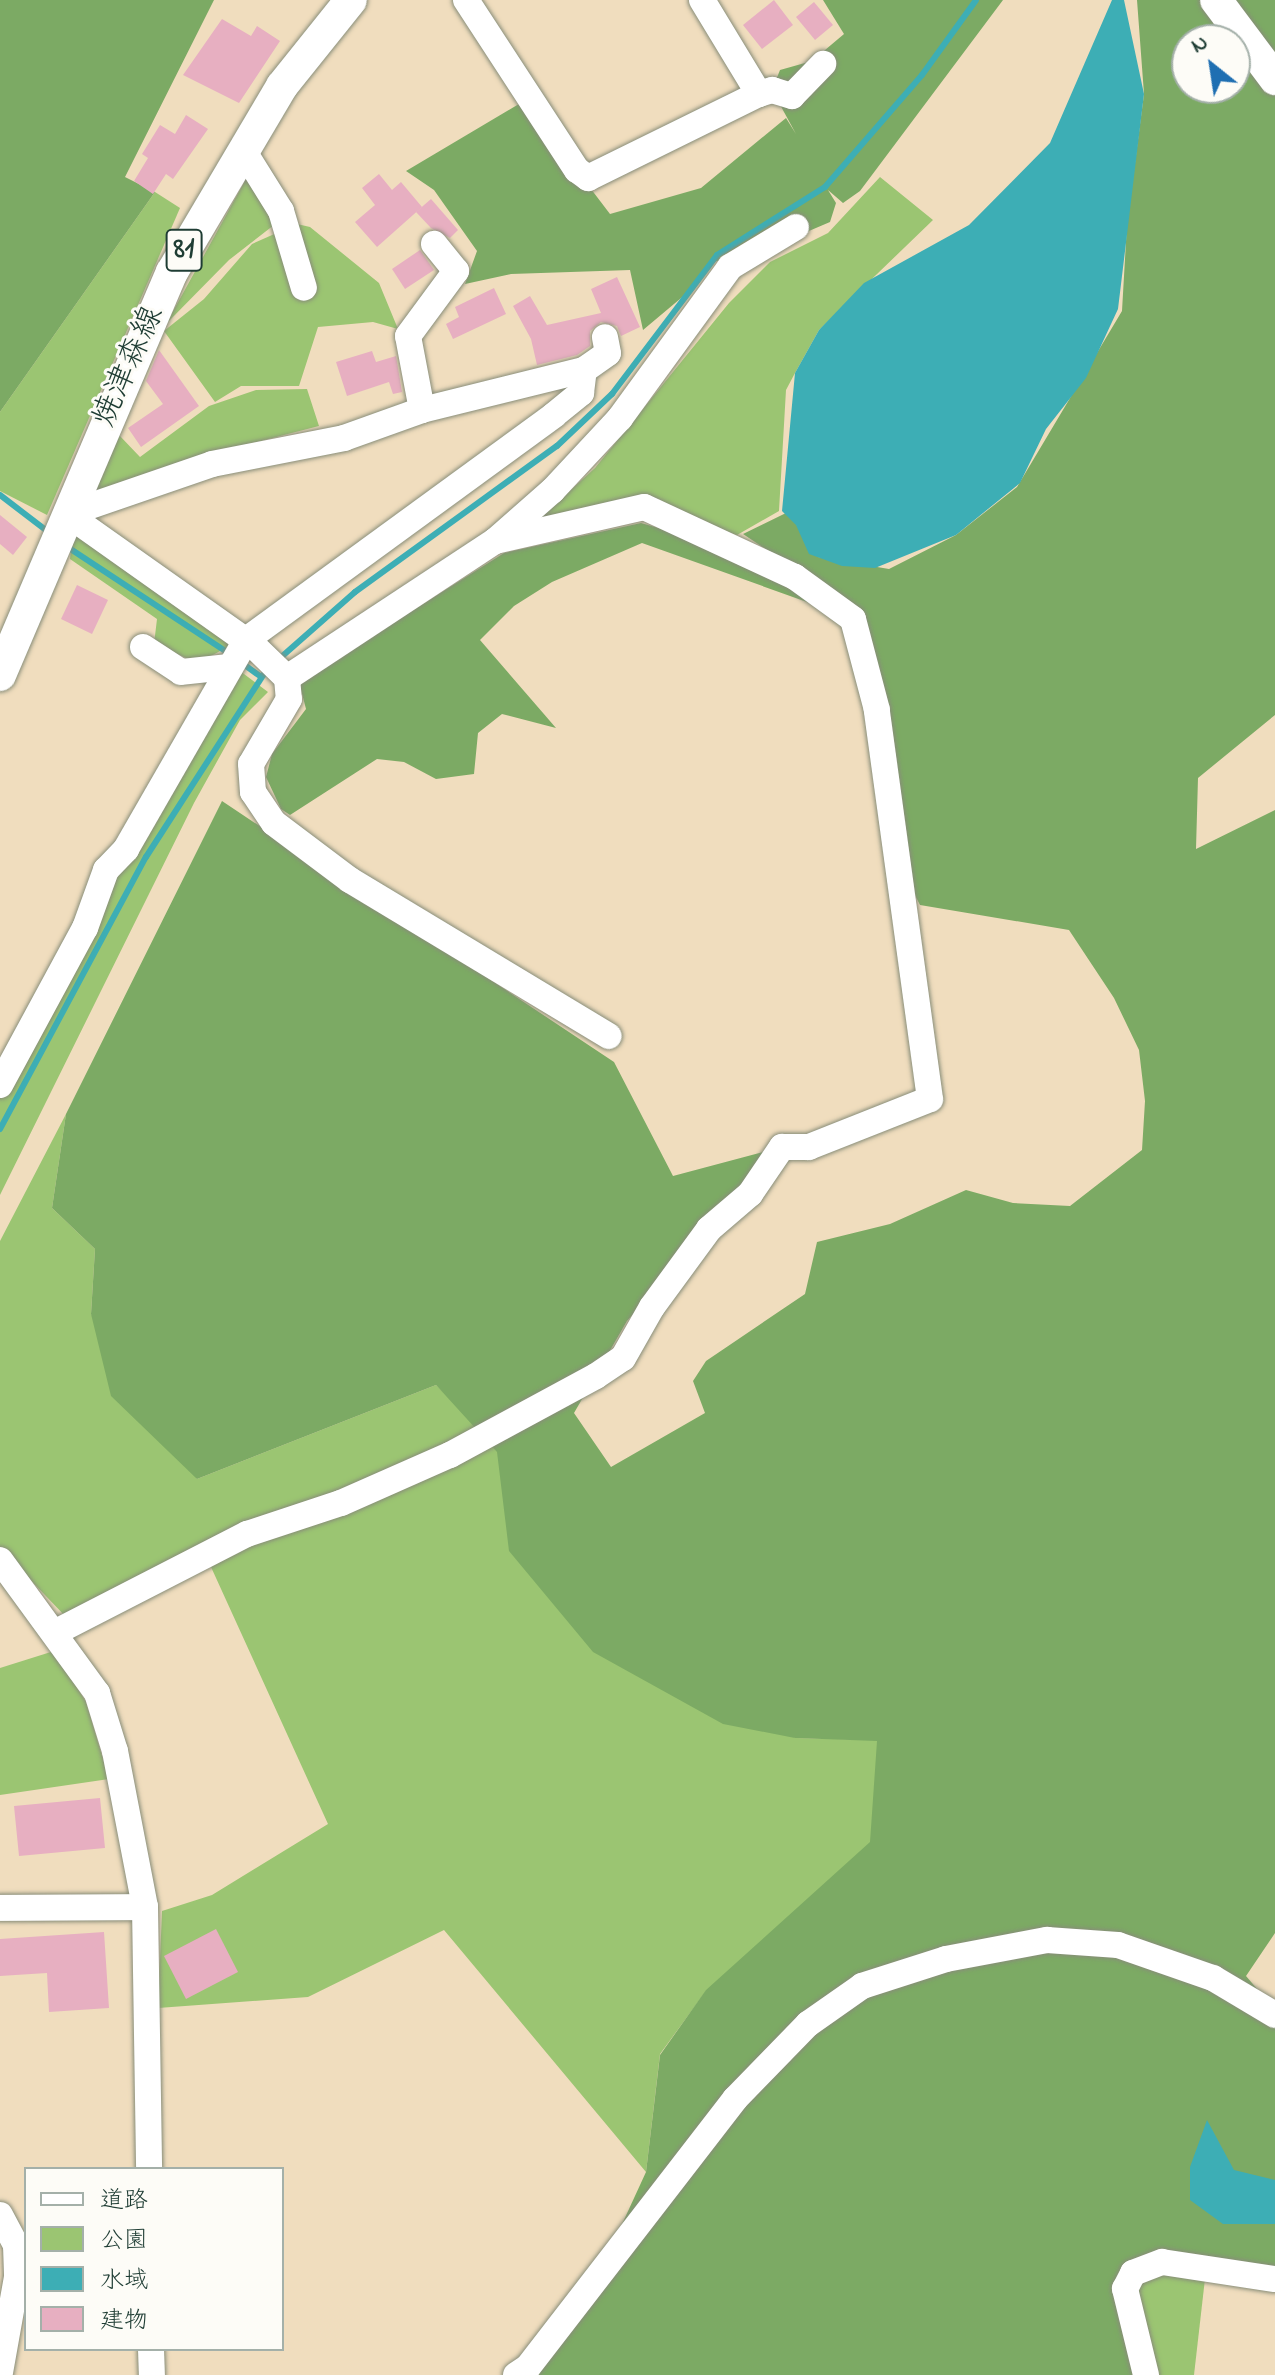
<!DOCTYPE html>
<meta charset="utf-8">
<style>
body{margin:0}
#map{position:relative;width:1275px;height:2375px;overflow:hidden;background:#f0ddbe;font-family:"Indie Flower","Klee One",sans-serif}
div>[style]{position:absolute}
.green>*{inset:0;background:#9bc572}
.forest>*{inset:0;background:#7caa64}
.water>*{inset:0;background:#3daeb5}
.stream>*{height:6px;margin:-3px;padding:0 3px;transform-origin:3px;border-radius:3px;background:#3daeb5}
.building>*{inset:0;background:#e7afc1}
.roads{filter:drop-shadow(0 0 2px #888d79) drop-shadow(0 0 2px #888d79)}
.minor>*{height:26px;margin:-13px;padding:0 13px;transform-origin:13px;border-radius:13px;background:#fff}
.major>*{height:32px;margin:-16px;padding:0 16px;transform-origin:16px;border-radius:16px;background:#fff}
span{translate:-50% -50%;white-space:nowrap;text-align:center;line-height:1.15;-webkit-text-stroke:6px #fdfcf7;paint-order:stroke}
.shield-label span{padding:2px 6px;background:#fdfcf7;border:2px solid;border-radius:6px;-webkit-text-stroke-width:0}
.shield-label{font-size:30px;color:#1f3d34;font-weight:700}
.street-label{font-size:32px;color:#1f3d34}
.legend{position:absolute;left:24px;top:2167px;width:260px;height:184px;box-sizing:border-box;background:#fdfcf7;border:2px solid #a4b0a9;margin:0;padding:10px 14px;list-style:none;font-size:24px;color:#1f3d34}
.legend li{display:flex;align-items:center;gap:16px;height:40px}
.legend b{width:40px;border:2px solid #a4b0a9}
.north{position:absolute;left:1171px;top:24px;width:80px;height:80px;box-sizing:border-box;background:#fdfcf7;border:2px solid #a4b0a9;border-radius:50%;rotate:330deg;font-size:22px;font-weight:700;line-height:32px;text-align:center;color:#1f3d34}
.north::after{content:'';display:block;margin:auto;width:28px;height:36px;background:#1f6fb2;clip-path:polygon(50% 0,100% 100%,50% 72%,0 100%)}
</style>
<div id="map">
<div class="green">
<div style="clip-path:polygon(251px 170px,283px 218px,229px 260px,166px 324px)"></div>
<div style="clip-path:polygon(880px 177px,933px 220px,819px 330px,795px 373px,786px 390px,779px 511px,737px 535px,644px 507px,539px 519px,595px 468px,729px 303px,770px 262px,828px 233px)"></div>
<div style="clip-path:polygon(155px 192px,180px 208px,47px 515px,0 491px,0 412px)"></div>
<div style="clip-path:polygon(297px 224px,310px 227px,379px 283px,398px 329px,373px 322px,318px 327px,299px 386px,241px 386px,215px 402px,164px 331px,204px 299px,252px 244px)"></div>
<div style="clip-path:polygon(307px 389px,319px 426px,183px 461px,93px 495px,119px 435px,140px 457px,209px 406px,256px 390px)"></div>
<div style="clip-path:polygon(73px 532px,235px 643px,198px 663px,154px 644px,157px 619px,70px 559px)"></div>
<div style="clip-path:polygon(236px 668px,268px 692px,240px 720px,194px 803px,0 1195px,0 1068px)"></div>
<div style="clip-path:polygon(66px 1114px,52px 1208px,95px 1249px,91px 1314px,197px 1479px,436px 1385px,795px 1738px,878px 1740px,874px 1851px,706px 1991px,660px 2054px,646px 2172px,444px 1930px,308px 1997px,158px 2008px,162px 1911px,212px 1895px,328px 1824px,206px 1556px,66px 1617px,0 1548px,0 1241px)"></div>
<div style="clip-path:polygon(54px 1651px,86px 1702px,109px 1779px,0 1795px,0 1668px)"></div>
<div style="clip-path:polygon(1206px 2270px,1194px 2375px,1146px 2375px,1133px 2273px)"></div>
</div>
<div class="forest">
<div style="clip-path:polygon(0 0,214px 0,125px 177px,155px 192px,0 412px)"></div>
<div style="clip-path:polygon(823px 0,1003px 0,860px 191px,843px 203px,828px 190px,836px 203px,830px 222px,762px 251px,713px 262px,699px 283px,643px 330px,630px 270px,511px 274px,465px 284px,477px 251px,434px 190px,406px 171px,524px 101px,610px 214px,701px 188px,786px 118px,796px 134px,772px 90px,780px 70px,812px 61px,844px 34px)"></div>
<div style="clip-path:polygon(evenodd,1137px 0,1275px 0,1275px 715px,1198px 778px,1196px 849px,1275px 810px,1275px 1933px,1246px 1976px,1275px 2010px,1275px 2279px,1133px 2272px,1146px 2375px,515px 2375px,595px 2283px,646px 2172px,660px 2055px,706px 1990px,870px 1842px,877px 1741px,795px 1738px,723px 1724px,593px 1652px,509px 1551px,497px 1452px,436px 1385px,197px 1479px,111px 1396px,91px 1314px,95px 1249px,52px 1208px,66px 1114px,222px 801px,614px 1062px,673px 1176px,782px 1147px,627px 1321px,574px 1413px,611px 1467px,705px 1413px,693px 1381px,706px 1361px,805px 1294px,817px 1242px,890px 1224px,966px 1190px,1013px 1203px,1070px 1206px,1142px 1150px,1145px 1101px,1139px 1050px,1114px 998px,1069px 930px,920px 905px,899px 864px,855px 608px,743px 534px,788px 512px,818px 557px,889px 569px,956px 535px,1017px 487px,1122px 311px,1127px 224px,1144px 94px,1137px 0,1187px 40px,1235px 40px,1235px 88px,1187px 88px,1187px 40px)"></div>
<div style="clip-path:polygon(641px 523px,683px 535px,849px 617px,642px 543px,552px 582px,514px 606px,480px 640px,556px 728px,502px 714px,478px 733px,474px 774px,436px 779px,404px 762px,377px 759px,290px 815px,281px 809px,266px 777px,272px 754px,306px 709px,299px 682px,504px 553px)"></div>
</div>
<div class="water">
<div style="clip-path:polygon(1112px 0,1124px 0,1144px 94px,1118px 309px,1086px 378px,1046px 429px,1020px 483px,956px 535px,875px 568px,842px 566px,809px 554px,796px 525px,782px 511px,795px 373px,819px 330px,864px 283px,969px 225px,1050px 143px)"></div>
<div style="clip-path:polygon(1207px 2120px,1234px 2170px,1275px 2180px,1275px 2224px,1223px 2224px,1190px 2200px,1190px 2167px)"></div>
</div>
<div class="stream">
<div style="left:0;top:495px;width:64px;rotate:37.4deg"></div>
<div style="left:66px;top:546px;width:189px;rotate:33.4deg"></div>
<div style="left:279px;top:659px;width:101px;rotate:-41.4deg"></div>
<div style="left:355px;top:592px;width:249px;rotate:-35.9deg"></div>
<div style="left:557px;top:446px;width:76px;rotate:-43.4deg"></div>
<div style="left:612px;top:394px;width:174px;rotate:-52.9deg"></div>
<div style="left:717px;top:255px;width:128px;rotate:-32.2deg"></div>
<div style="left:825px;top:187px;width:148px;rotate:-49.1deg"></div>
<div style="left:922px;top:75px;width:92px;rotate:-54.2deg"></div>
<div style="left:242px;top:663px;width:22px;rotate:36deg"></div>
<div style="left:0;top:1129px;width:309px;rotate:-61.8deg"></div>
<div style="left:146px;top:857px;width:224px;rotate:-57.2deg"></div>
</div>
<div class="building">
<div style="clip-path:polygon(774px 0,793px 25px,762px 49px,743px 25px)"></div>
<div style="clip-path:polygon(814px 2px,833px 25px,815px 40px,796px 17px)"></div>
<div style="clip-path:polygon(222px 19px,251px 36px,257px 26px,280px 41px,239px 103px,183px 75px)"></div>
<div style="clip-path:polygon(186px 115px,208px 129px,173px 179px,166px 174px,153px 194px,134px 181px,148px 158px,142px 154px,160px 125px,175px 134px)"></div>
<div style="clip-path:polygon(379px 174px,392px 190px,401px 182px,422px 207px,377px 247px,355px 222px,375px 205px,362px 188px)"></div>
<div style="clip-path:polygon(431px 199px,458px 230px,450px 238px,431px 228px,416px 212px)"></div>
<div style="clip-path:polygon(420px 250px,434px 270px,405px 289px,392px 269px)"></div>
<div style="clip-path:polygon(617px 277px,640px 327px,621px 336px,617px 326px,601px 322px,590px 331px,590px 346px,577px 355px,537px 365px,531px 339px,513px 306px,530px 296px,547px 325px,601px 313px,591px 289px)"></div>
<div style="clip-path:polygon(494px 288px,506px 314px,453px 339px,446px 324px,459px 317px,455px 307px)"></div>
<div style="clip-path:polygon(159px 350px,199px 406px,141px 447px,128px 428px,163px 404px,146px 381px)"></div>
<div style="clip-path:polygon(372px 351px,376px 362px,396px 356px,402px 392px,393px 394px,389px 382px,347px 396px,336px 362px)"></div>
<div style="clip-path:polygon(0 515px,27px 537px,13px 555px,0 544px)"></div>
<div style="clip-path:polygon(77px 585px,108px 600px,92px 634px,61px 619px)"></div>
<div style="clip-path:polygon(100px 1798px,105px 1848px,19px 1856px,14px 1806px)"></div>
<div style="clip-path:polygon(216px 1929px,238px 1972px,186px 1999px,164px 1956px)"></div>
<div style="clip-path:polygon(104px 1932px,109px 2008px,49px 2012px,47px 1973px,0 1976px,0 1939px)"></div>
</div>
<div class="roads">
<div class="minor">
<div style="left:466px;top:0;width:203px;rotate:56.9deg"></div>
<div style="left:577px;top:170px;width:14px;rotate:36deg"></div>
<div style="left:588px;top:178px;width:191px;rotate:-26.2deg"></div>
<div style="left:759px;top:94px;width:14px;rotate:-17deg"></div>
<div style="left:772px;top:90px;width:21px;rotate:17deg"></div>
<div style="left:792px;top:96px;width:45px;rotate:-45.9deg"></div>
<div style="left:702px;top:0;width:110px;rotate:58.8deg"></div>
<div style="left:243px;top:150px;width:72px;rotate:58.1deg"></div>
<div style="left:281px;top:211px;width:80px;rotate:73.4deg"></div>
<div style="left:422px;top:410px;width:75px;rotate:-100.7deg"></div>
<div style="left:408px;top:336px;width:81px;rotate:-53.6deg"></div>
<div style="left:456px;top:271px;width:35px;rotate:-129deg"></div>
<div style="left:67px;top:514px;width:230px;rotate:35.3deg"></div>
<div style="left:255px;top:647px;width:45px;rotate:44.1deg"></div>
<div style="left:287px;top:678px;width:21px;rotate:85deg"></div>
<div style="left:289px;top:699px;width:75px;rotate:120.3deg"></div>
<div style="left:251px;top:764px;width:28px;rotate:86deg"></div>
<div style="left:253px;top:792px;width:37px;rotate:56deg"></div>
<div style="left:274px;top:823px;width:95px;rotate:36.9deg"></div>
<div style="left:350px;top:880px;width:302px;rotate:31.1deg"></div>
<div style="left:67px;top:514px;width:153px;rotate:-19deg"></div>
<div style="left:212px;top:464px;width:135px;rotate:-11.1deg"></div>
<div style="left:344px;top:438px;width:83px;rotate:-19.7deg"></div>
<div style="left:422px;top:410px;width:167px;rotate:-13.9deg"></div>
<div style="left:584px;top:370px;width:29px;rotate:-35deg"></div>
<div style="left:608px;top:353px;width:16px;rotate:-101deg"></div>
<div style="left:143px;top:647px;width:45px;rotate:33.3deg"></div>
<div style="left:181px;top:672px;width:47px;rotate:-6.1deg"></div>
<div style="left:287px;top:678px;width:249px;rotate:-33.4deg"></div>
<div style="left:495px;top:541px;width:76px;rotate:-41.3deg"></div>
<div style="left:552px;top:491px;width:100px;rotate:-47deg"></div>
<div style="left:620px;top:418px;width:187px;rotate:-53.9deg"></div>
<div style="left:730px;top:267px;width:77px;rotate:-31.2deg"></div>
<div style="left:0;top:1085px;width:179px;rotate:-61.6deg"></div>
<div style="left:85px;top:928px;width:62px;rotate:-70.1deg"></div>
<div style="left:106px;top:870px;width:29px;rotate:-46deg"></div>
<div style="left:126px;top:849px;width:241px;rotate:-60.1deg"></div>
<div style="left:246px;top:640px;width:381px;rotate:-36.1deg"></div>
<div style="left:554px;top:415px;width:35px;rotate:-39deg"></div>
<div style="left:581px;top:393px;width:23px;rotate:-83deg"></div>
<div style="left:0;top:1560px;width:165px;rotate:53.9deg"></div>
<div style="left:97px;top:1693px;width:61px;rotate:72.8deg"></div>
<div style="left:115px;top:1751px;width:159px;rotate:79.1deg"></div>
<div style="left:145px;top:1907px;width:262px;rotate:89.1deg"></div>
<div style="left:56px;top:1632px;width:215px;rotate:-27.2deg"></div>
<div style="left:247px;top:1534px;width:99px;rotate:-18.3deg"></div>
<div style="left:341px;top:1503px;width:119px;rotate:-23.8deg"></div>
<div style="left:450px;top:1455px;width:166px;rotate:-28.4deg"></div>
<div style="left:596px;top:1376px;width:32px;rotate:-34deg"></div>
<div style="left:623px;top:1358px;width:59px;rotate:-60.4deg"></div>
<div style="left:652px;top:1307px;width:97px;rotate:-53.8deg"></div>
<div style="left:709px;top:1229px;width:54px;rotate:-40.5deg"></div>
<div style="left:750px;top:1194px;width:57px;rotate:-55.8deg"></div>
<div style="left:782px;top:1147px;width:27px"></div>
<div style="left:809px;top:1147px;width:130px;rotate:-21.6deg"></div>
<div style="left:930px;top:1099px;width:393px;rotate:-97.8deg"></div>
<div style="left:877px;top:710px;width:94px;rotate:-104.8deg"></div>
<div style="left:853px;top:619px;width:72px;rotate:-144.1deg"></div>
<div style="left:795px;top:577px;width:166px;rotate:-155.1deg"></div>
<div style="left:644px;top:507px;width:153px;rotate:167.1deg"></div>
<div style="left:0;top:1908px;width:145px;rotate:-0.4deg"></div>
<div style="left:0;top:2215px;width:34px;rotate:62deg"></div>
<div style="left:16px;top:2245px;width:32px;rotate:88deg"></div>
<div style="left:17px;top:2277px;width:97px;rotate:100.1deg"></div>
<div style="left:151px;top:2349px;width:26px;rotate:88deg"></div>
<div style="left:516px;top:2375px;width:14px;rotate:-34deg"></div>
<div style="left:528px;top:2367px;width:339px;rotate:-52.3deg"></div>
<div style="left:735px;top:2099px;width:105px;rotate:-45.8deg"></div>
<div style="left:808px;top:2024px;width:66px;rotate:-35.1deg"></div>
<div style="left:862px;top:1986px;width:88px;rotate:-17.8deg"></div>
<div style="left:946px;top:1959px;width:103px;rotate:-10.7deg"></div>
<div style="left:1047px;top:1940px;width:71px;rotate:4deg"></div>
<div style="left:1118px;top:1945px;width:101px;rotate:19.2deg"></div>
<div style="left:1213px;top:1978px;width:72px;rotate:30.8deg"></div>
<div style="left:1146px;top:2375px;width:89px;rotate:-103.7deg"></div>
<div style="left:1125px;top:2289px;width:18px;rotate:-63deg"></div>
<div style="left:1133px;top:2273px;width:31px;rotate:-21deg"></div>
<div style="left:1162px;top:2262px;width:114px;rotate:8.6deg"></div>
</div>
<div class="major">
<div style="left:1216px;top:0;width:99px;rotate:53.2deg"></div>
<div style="left:0;top:675px;width:438px;rotate:-66.9deg"></div>
<div style="left:172px;top:272px;width:216px;rotate:-59.4deg"></div>
<div style="left:282px;top:86px;width:110px;rotate:-51.3deg"></div>
</div>
</div>
<div class="shield-label">
<span style="left:184px;top:250px">81</span>
</div>
<div class="street-label">
<span style="left:130px;top:367px;rotate:-66deg">焼津森線</span>
</div>
<ul class="legend">
<li><b style="height:10px;background:#fff"></b>道路</li>
<li><b style="height:22px;background:#9bc572"></b>公園</li>
<li><b style="height:22px;background:#3daeb5"></b>水域</li>
<li><b style="height:22px;background:#e7afc1"></b>建物</li>
</ul>
<div class="north">N</div>
</div>
